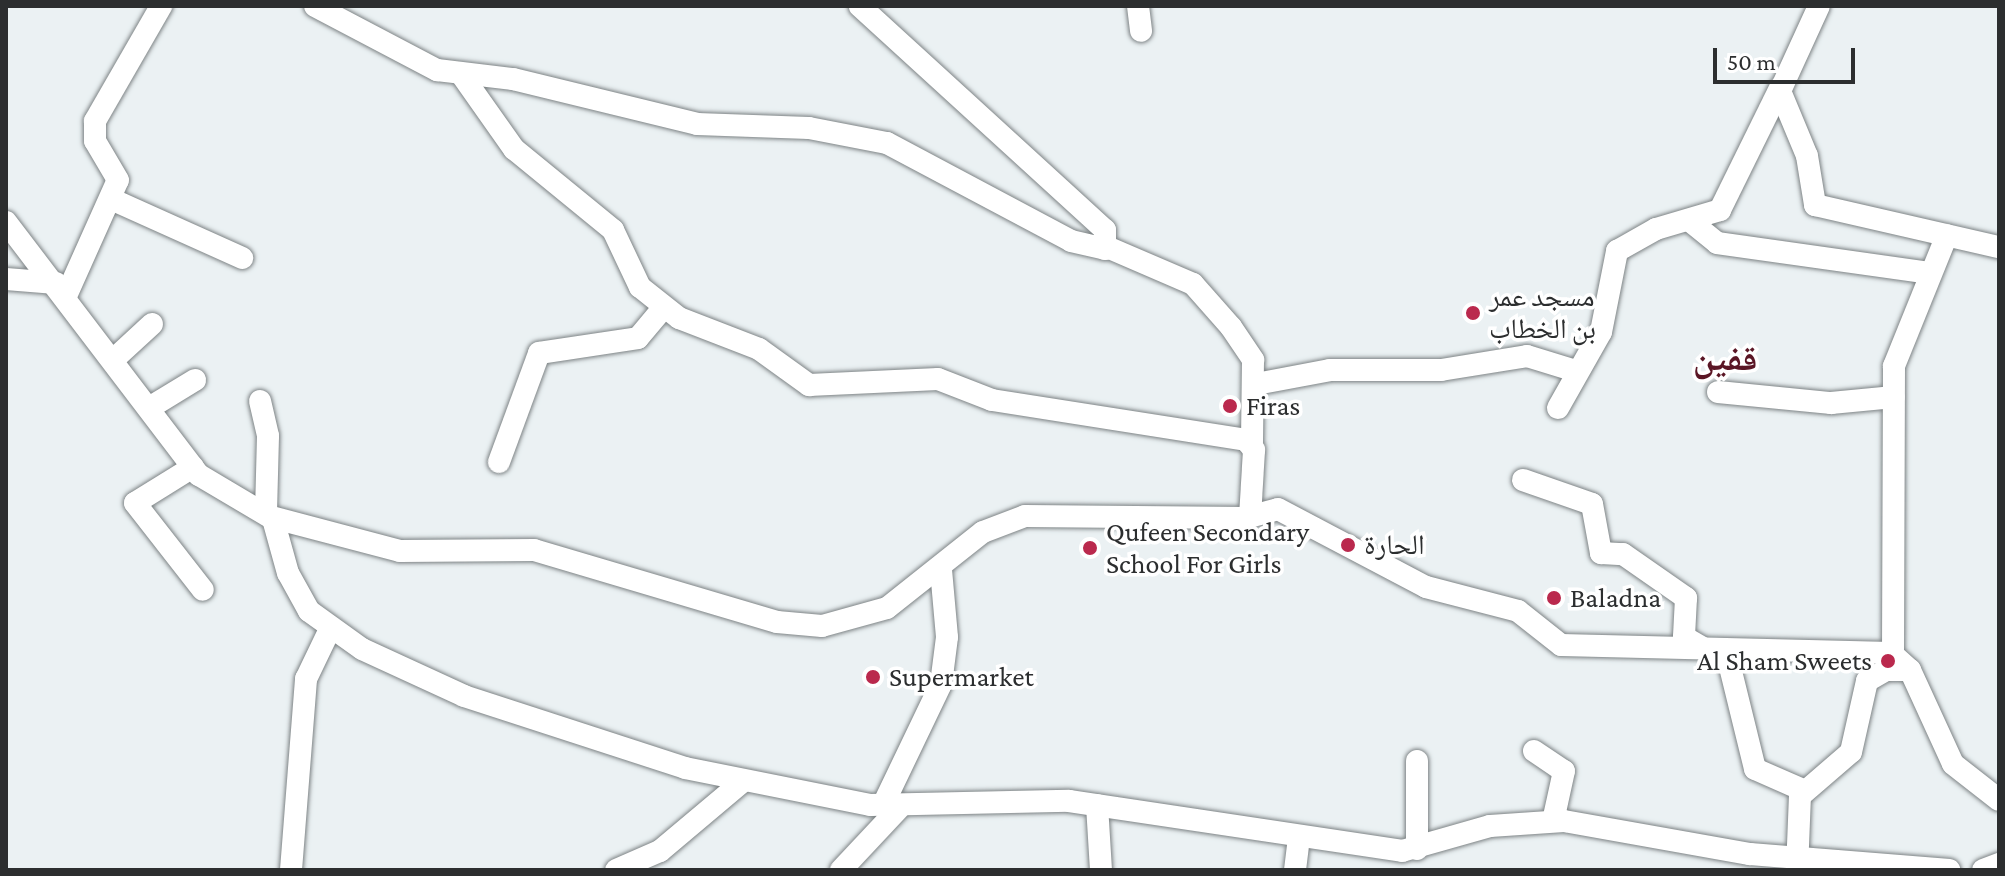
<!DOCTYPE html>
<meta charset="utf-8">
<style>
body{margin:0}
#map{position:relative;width:2005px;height:876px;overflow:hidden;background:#ebf1f3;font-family:"Crimson Pro","Noto Naskh Arabic",serif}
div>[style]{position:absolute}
.roads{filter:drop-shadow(0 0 2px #7d8385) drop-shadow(0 0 2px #7d8385)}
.minor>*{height:22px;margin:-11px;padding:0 11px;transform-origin:11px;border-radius:11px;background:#fff}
.dots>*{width:22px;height:22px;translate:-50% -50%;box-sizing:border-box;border:4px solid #fff;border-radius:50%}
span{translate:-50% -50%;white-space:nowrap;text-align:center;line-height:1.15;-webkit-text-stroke:7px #fff;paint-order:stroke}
.poi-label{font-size:28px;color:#2c2e2f}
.left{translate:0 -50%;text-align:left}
.right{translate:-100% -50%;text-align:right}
.district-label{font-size:36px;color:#5a1625;font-weight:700}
.frame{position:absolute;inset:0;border:8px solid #2c2e2f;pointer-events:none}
.scale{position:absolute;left:1713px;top:48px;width:142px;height:36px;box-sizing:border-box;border:4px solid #2c2e2f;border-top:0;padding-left:10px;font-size:24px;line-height:28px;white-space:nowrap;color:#2c2e2f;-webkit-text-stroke:6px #fff;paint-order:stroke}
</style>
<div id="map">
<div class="roads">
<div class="minor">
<div style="left:315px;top:6px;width:138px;rotate:27.7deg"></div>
<div style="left:437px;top:70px;width:77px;rotate:6.8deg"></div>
<div style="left:513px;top:79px;width:189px;rotate:13.7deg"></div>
<div style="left:697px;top:124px;width:112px;rotate:2deg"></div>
<div style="left:809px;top:128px;width:79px;rotate:10.9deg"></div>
<div style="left:887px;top:143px;width:208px;rotate:28deg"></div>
<div style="left:1071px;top:241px;width:35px;rotate:13deg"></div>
<div style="left:1105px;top:249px;width:19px;rotate:-90deg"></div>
<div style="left:1105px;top:230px;width:332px;rotate:-137.6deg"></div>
<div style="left:1138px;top:6px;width:25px;rotate:83deg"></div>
<div style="left:1819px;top:6px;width:94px;rotate:114.6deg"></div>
<div style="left:1780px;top:91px;width:70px;rotate:67.4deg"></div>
<div style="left:1807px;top:156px;width:50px;rotate:80.7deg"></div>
<div style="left:1815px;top:205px;width:189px;rotate:12.9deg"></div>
<div style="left:461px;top:74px;width:92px;rotate:54.8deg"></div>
<div style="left:514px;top:149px;width:128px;rotate:39.3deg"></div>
<div style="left:613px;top:230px;width:63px;rotate:64.7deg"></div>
<div style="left:640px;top:287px;width:50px;rotate:38.5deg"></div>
<div style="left:679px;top:318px;width:86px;rotate:21.2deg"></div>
<div style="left:759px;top:349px;width:62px;rotate:35.8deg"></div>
<div style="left:809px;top:385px;width:129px;rotate:-2.7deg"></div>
<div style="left:938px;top:379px;width:58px;rotate:21.3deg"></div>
<div style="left:992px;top:400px;width:257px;rotate:8.9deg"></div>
<div style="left:1246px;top:440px;width:13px;rotate:51deg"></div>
<div style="left:1254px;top:450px;width:67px;rotate:93.4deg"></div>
<div style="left:111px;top:199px;width:144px;rotate:24.2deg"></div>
<div style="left:1690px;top:221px;width:35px;rotate:39deg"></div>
<div style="left:1717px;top:243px;width:216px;rotate:8deg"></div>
<div style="left:6px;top:222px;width:318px;rotate:52.7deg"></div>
<div style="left:199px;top:475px;width:86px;rotate:30.7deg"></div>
<div style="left:273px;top:519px;width:56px;rotate:74.5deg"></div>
<div style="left:288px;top:573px;width:43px;rotate:61.1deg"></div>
<div style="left:309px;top:611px;width:65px;rotate:35.6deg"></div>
<div style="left:362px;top:649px;width:112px;rotate:24.7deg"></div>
<div style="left:464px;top:696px;width:232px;rotate:18deg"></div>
<div style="left:685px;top:768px;width:189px;rotate:11.3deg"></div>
<div style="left:870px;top:805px;width:199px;rotate:-1.2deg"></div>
<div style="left:1069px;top:801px;width:337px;rotate:8.5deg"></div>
<div style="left:1402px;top:851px;width:91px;rotate:-15.9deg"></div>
<div style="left:1490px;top:826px;width:74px;rotate:-3.9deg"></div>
<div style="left:1564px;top:821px;width:189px;rotate:10.1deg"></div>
<div style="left:1750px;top:854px;width:200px;rotate:4.6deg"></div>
<div style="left:1107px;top:247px;width:94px;rotate:23.3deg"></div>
<div style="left:1193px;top:284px;width:57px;rotate:48.5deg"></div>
<div style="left:1231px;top:327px;width:40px;rotate:56deg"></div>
<div style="left:1253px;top:360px;width:86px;rotate:90.7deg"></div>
<div style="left:6px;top:279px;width:50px;rotate:4.6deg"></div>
<div style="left:66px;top:296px;width:127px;rotate:-65.9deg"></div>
<div style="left:118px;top:180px;width:45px;rotate:-120.5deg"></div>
<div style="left:95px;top:141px;width:20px;rotate:-90deg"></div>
<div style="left:95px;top:121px;width:133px;rotate:-60.1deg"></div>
<div style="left:113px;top:360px;width:53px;rotate:-42.7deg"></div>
<div style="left:1256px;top:384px;width:75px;rotate:-10.7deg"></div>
<div style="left:1330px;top:370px;width:111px"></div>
<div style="left:1441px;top:370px;width:87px;rotate:-9.2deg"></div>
<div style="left:1527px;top:356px;width:51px;rotate:17deg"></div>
<div style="left:1718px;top:392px;width:114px;rotate:5.6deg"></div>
<div style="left:1831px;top:403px;width:63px;rotate:-5.4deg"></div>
<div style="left:260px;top:401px;width:36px;rotate:77deg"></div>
<div style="left:268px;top:436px;width:75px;rotate:91.5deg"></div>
<div style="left:149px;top:408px;width:54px;rotate:-31.3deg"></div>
<div style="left:1558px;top:408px;width:87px;rotate:-60.5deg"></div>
<div style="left:1601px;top:332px;width:83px;rotate:-78.8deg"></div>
<div style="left:1617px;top:251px;width:45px;rotate:-29.4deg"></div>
<div style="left:1656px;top:229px;width:67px;rotate:-16.5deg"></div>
<div style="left:1720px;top:210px;width:136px;rotate:-63.8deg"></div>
<div style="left:499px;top:462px;width:116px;rotate:-69.8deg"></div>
<div style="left:539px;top:353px;width:100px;rotate:-8.6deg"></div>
<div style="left:638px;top:338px;width:39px;rotate:-50deg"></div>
<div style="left:193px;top:467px;width:68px;rotate:148.2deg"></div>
<div style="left:135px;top:503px;width:110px;rotate:52deg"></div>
<div style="left:1523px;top:480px;width:73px;rotate:19.2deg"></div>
<div style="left:1592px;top:504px;width:50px;rotate:79.6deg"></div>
<div style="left:1601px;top:553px;width:22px;rotate:3deg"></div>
<div style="left:1623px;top:554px;width:77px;rotate:34.9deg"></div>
<div style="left:1686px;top:598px;width:39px;rotate:93deg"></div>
<div style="left:1684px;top:637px;width:52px;rotate:30deg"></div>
<div style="left:1729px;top:663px;width:109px;rotate:76.2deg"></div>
<div style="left:1755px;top:769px;width:52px;rotate:23.6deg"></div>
<div style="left:271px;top:517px;width:133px;rotate:14.8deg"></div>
<div style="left:400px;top:551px;width:134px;rotate:-0.4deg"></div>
<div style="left:534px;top:550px;width:253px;rotate:16.5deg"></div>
<div style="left:777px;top:622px;width:45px;rotate:5.1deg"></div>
<div style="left:822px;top:626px;width:67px;rotate:-15.5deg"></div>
<div style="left:887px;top:608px;width:122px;rotate:-38.4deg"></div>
<div style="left:983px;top:532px;width:45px;rotate:-20.9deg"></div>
<div style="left:1025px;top:516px;width:220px;rotate:0.5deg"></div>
<div style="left:1245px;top:518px;width:34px;rotate:-15deg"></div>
<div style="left:1278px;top:509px;width:167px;rotate:27.8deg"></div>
<div style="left:1426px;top:587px;width:95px;rotate:14.6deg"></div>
<div style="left:1518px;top:611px;width:55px;rotate:38.3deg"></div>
<div style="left:1561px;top:645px;width:330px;rotate:1.4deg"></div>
<div style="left:1891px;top:653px;width:25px;rotate:42deg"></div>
<div style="left:1910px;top:670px;width:103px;rotate:65.4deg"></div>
<div style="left:1953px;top:764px;width:58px;rotate:38deg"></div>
<div style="left:1893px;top:654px;width:288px;rotate:-89.8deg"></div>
<div style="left:1894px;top:366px;width:141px;rotate:-68deg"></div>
<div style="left:1534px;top:751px;width:36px;rotate:34deg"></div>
<div style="left:1564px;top:771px;width:51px;rotate:102.4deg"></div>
<div style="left:1417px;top:761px;width:88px;rotate:90deg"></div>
<div style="left:883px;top:805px;width:134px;rotate:-64.4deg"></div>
<div style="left:941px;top:684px;width:47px;rotate:-82.7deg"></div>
<div style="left:947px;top:637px;width:67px;rotate:-95.1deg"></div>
<div style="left:1097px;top:805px;width:65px;rotate:86.5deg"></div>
<div style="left:291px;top:870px;width:192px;rotate:-85.5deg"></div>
<div style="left:306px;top:679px;width:55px;rotate:-64.4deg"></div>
<div style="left:616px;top:870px;width:48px;rotate:-23.4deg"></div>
<div style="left:660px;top:851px;width:109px;rotate:-40.1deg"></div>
<div style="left:841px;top:870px;width:88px;rotate:-46.8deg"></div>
<div style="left:1295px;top:870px;width:32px;rotate:-83deg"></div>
<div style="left:1797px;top:870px;width:74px;rotate:-87.7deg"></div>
<div style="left:1800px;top:796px;width:67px;rotate:-40.8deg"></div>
<div style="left:1851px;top:752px;width:73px;rotate:-77.3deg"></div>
<div style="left:1867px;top:681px;width:22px;rotate:-30deg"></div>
<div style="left:1886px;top:670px;width:24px"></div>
<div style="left:1983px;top:870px;width:17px;rotate:-21deg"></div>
</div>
</div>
<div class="dots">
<div style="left:1473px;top:313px;background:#ba294d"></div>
<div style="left:1230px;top:406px;background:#ba294d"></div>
<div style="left:1348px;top:545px;background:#ba294d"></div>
<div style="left:1090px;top:548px;background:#ba294d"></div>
<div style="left:1554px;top:598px;background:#ba294d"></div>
<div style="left:1888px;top:661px;background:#ba294d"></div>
<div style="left:873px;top:677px;background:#ba294d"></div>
</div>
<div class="poi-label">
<span class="left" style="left:1489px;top:313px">مسجد عمر<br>بن الخطاب</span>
<span class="left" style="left:1246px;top:406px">Firas</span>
<span class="left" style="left:1106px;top:548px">Qufeen Secondary<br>School For Girls</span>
<span class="left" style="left:1364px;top:545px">الحارة</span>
<span class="left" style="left:1570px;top:598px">Baladna</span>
<span class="right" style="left:1872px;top:661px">Al Sham Sweets</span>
<span class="left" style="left:889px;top:677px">Supermarket</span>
</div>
<div class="district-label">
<span style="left:1725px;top:359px">قفين</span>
</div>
<div class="frame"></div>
<div class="scale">50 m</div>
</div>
